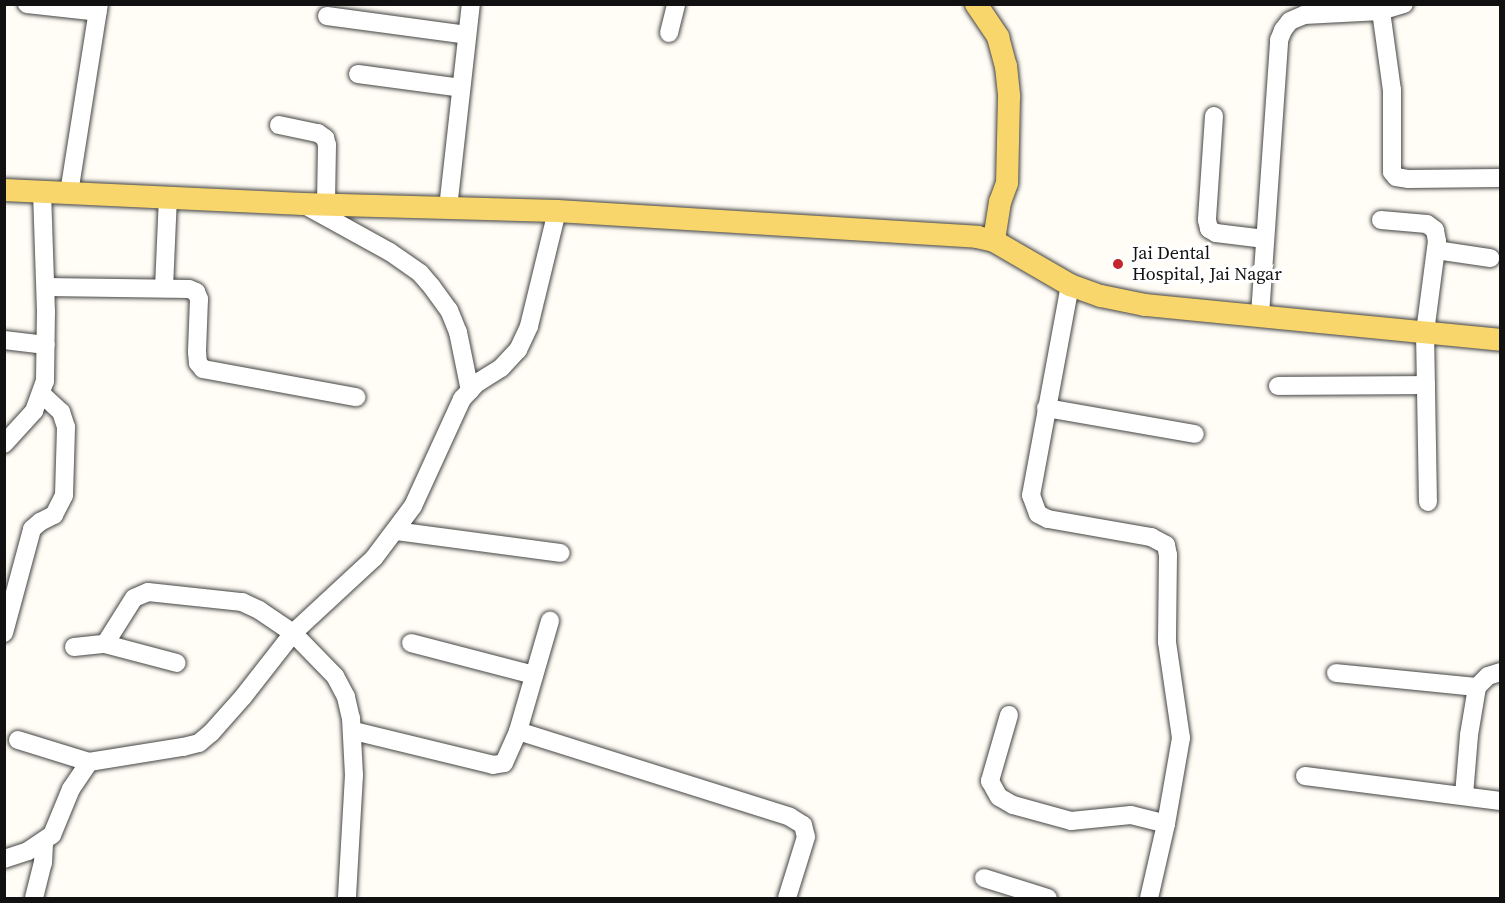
<!DOCTYPE html>
<style>
body{margin:0}
#map{position:relative;width:1505px;height:903px;overflow:hidden;background:#fffdf5;font-family:"Source Serif 4",serif}
div>[style]{position:absolute}
.roads{filter:drop-shadow(0 0 2px #444) drop-shadow(0 0 2px #444)}
.minor>*{height:18px;margin:-9px;padding:0 9px;transform-origin:9px;border-radius:9px;background:#fff}
.major>*{height:22px;margin:-11px;padding:0 11px;transform-origin:11px;border-radius:11px;background:#f9d66b}
.dots>*{width:16px;height:16px;translate:-50% -50%;box-sizing:border-box;border:3px solid #fff;border-radius:50%}
span{translate:-50% -50%;white-space:nowrap;text-align:center;line-height:1.15;-webkit-text-stroke:6px #fff;paint-order:stroke}
.poi-label{font-size:18px;color:#111}
.left{translate:0 -50%;text-align:left}
.frame{position:absolute;inset:0;border:6px solid #111;pointer-events:none}
</style>
<div id="map">
<div class="roads">
<div class="minor">
<div style="left:27px;top:4px;width:71px;rotate:6.4deg"></div>
<div style="left:1381px;top:11px;width:80px;rotate:82.1deg"></div>
<div style="left:1392px;top:90px;width:82px;rotate:90deg"></div>
<div style="left:1392px;top:172px;width:6px;rotate:51deg"></div>
<div style="left:1396px;top:177px;width:13px;rotate:9deg"></div>
<div style="left:1409px;top:179px;width:91px;rotate:-0.6deg"></div>
<div style="left:327px;top:16px;width:141px;rotate:7.7deg"></div>
<div style="left:669px;top:33px;width:30px;rotate:-76deg"></div>
<div style="left:358px;top:74px;width:104px;rotate:7.7deg"></div>
<div style="left:1214px;top:116px;width:104px;rotate:93.9deg"></div>
<div style="left:1207px;top:220px;width:9px;rotate:77deg"></div>
<div style="left:1209px;top:229px;width:8px;rotate:30deg"></div>
<div style="left:1216px;top:233px;width:49px;rotate:7deg"></div>
<div style="left:279px;top:125px;width:40px;rotate:12deg"></div>
<div style="left:318px;top:133px;width:9px;rotate:36deg"></div>
<div style="left:325px;top:138px;width:7px;rotate:74deg"></div>
<div style="left:327px;top:145px;width:60px;rotate:91deg"></div>
<div style="left:69px;top:193px;width:191px;rotate:-81deg"></div>
<div style="left:303px;top:204px;width:99px;rotate:28.9deg"></div>
<div style="left:390px;top:252px;width:37px;rotate:35deg"></div>
<div style="left:420px;top:273px;width:18px;rotate:49deg"></div>
<div style="left:432px;top:287px;width:29px;rotate:54deg"></div>
<div style="left:449px;top:310px;width:24px;rotate:68deg"></div>
<div style="left:458px;top:332px;width:60px;rotate:78.5deg"></div>
<div style="left:448px;top:208px;width:205px;rotate:-83.6deg"></div>
<div style="left:1381px;top:220px;width:46px;rotate:5deg"></div>
<div style="left:1427px;top:224px;width:10px;rotate:37deg"></div>
<div style="left:1435px;top:230px;width:11px;rotate:80deg"></div>
<div style="left:1437px;top:241px;width:92px;rotate:97.5deg"></div>
<div style="left:1425px;top:332px;width:170px;rotate:89deg"></div>
<div style="left:1436px;top:250px;width:55px;rotate:8.4deg"></div>
<div style="left:1070px;top:285px;width:214px;rotate:100.5deg"></div>
<div style="left:1031px;top:495px;width:20px;rotate:70deg"></div>
<div style="left:1038px;top:514px;width:11px;rotate:27deg"></div>
<div style="left:1048px;top:519px;width:105px;rotate:9.9deg"></div>
<div style="left:1151px;top:537px;width:17px;rotate:28deg"></div>
<div style="left:1166px;top:545px;width:10px;rotate:79deg"></div>
<div style="left:1168px;top:555px;width:87px;rotate:90.7deg"></div>
<div style="left:1167px;top:642px;width:97px;rotate:81.7deg"></div>
<div style="left:1181px;top:738px;width:87px;rotate:99.9deg"></div>
<div style="left:1166px;top:824px;width:76px;rotate:102.9deg"></div>
<div style="left:46px;top:287px;width:143px;rotate:0.8deg"></div>
<div style="left:189px;top:289px;width:8px;rotate:23deg"></div>
<div style="left:196px;top:292px;width:8px;rotate:67deg"></div>
<div style="left:199px;top:299px;width:53px;rotate:92.2deg"></div>
<div style="left:197px;top:352px;width:11px;rotate:85deg"></div>
<div style="left:198px;top:363px;width:8px;rotate:50deg"></div>
<div style="left:203px;top:369px;width:156px;rotate:10.4deg"></div>
<div style="left:164px;top:288px;width:90px;rotate:-87.5deg"></div>
<div style="left:1260px;top:315px;width:276px;rotate:-86deg"></div>
<div style="left:1279px;top:40px;width:11px;rotate:-68deg"></div>
<div style="left:1283px;top:30px;width:11px;rotate:-52deg"></div>
<div style="left:1290px;top:21px;width:15px;rotate:-23deg"></div>
<div style="left:1304px;top:15px;width:77px;rotate:-3deg"></div>
<div style="left:1381px;top:11px;width:24px;rotate:-17deg"></div>
<div style="left:4px;top:340px;width:42px;rotate:6.8deg"></div>
<div style="left:1278px;top:386px;width:148px;rotate:-0.4deg"></div>
<div style="left:1046px;top:408px;width:151px;rotate:9.9deg"></div>
<div style="left:4px;top:444px;width:45px;rotate:-47.7deg"></div>
<div style="left:34px;top:411px;width:32px;rotate:-70deg"></div>
<div style="left:45px;top:381px;width:69px;rotate:-89.2deg"></div>
<div style="left:46px;top:312px;width:120px;rotate:-91.9deg"></div>
<div style="left:396px;top:531px;width:166px;rotate:7.6deg"></div>
<div style="left:4px;top:633px;width:108px;rotate:-74.9deg"></div>
<div style="left:32px;top:529px;width:11px;rotate:-41deg"></div>
<div style="left:40px;top:522px;width:16px;rotate:-27deg"></div>
<div style="left:54px;top:515px;width:22px;rotate:-63deg"></div>
<div style="left:64px;top:495px;width:68px;rotate:-88.3deg"></div>
<div style="left:66px;top:427px;width:16px;rotate:-108deg"></div>
<div style="left:61px;top:412px;width:26px;rotate:-137deg"></div>
<div style="left:411px;top:643px;width:127px;rotate:14.6deg"></div>
<div style="left:105px;top:644px;width:74px;rotate:14.8deg"></div>
<div style="left:74px;top:647px;width:31px;rotate:-6deg"></div>
<div style="left:105px;top:644px;width:54px;rotate:-57.8deg"></div>
<div style="left:134px;top:598px;width:15px;rotate:-23deg"></div>
<div style="left:148px;top:592px;width:95px;rotate:6.1deg"></div>
<div style="left:242px;top:602px;width:19px;rotate:25deg"></div>
<div style="left:259px;top:610px;width:41px;rotate:34.1deg"></div>
<div style="left:293px;top:633px;width:60px;rotate:45.7deg"></div>
<div style="left:335px;top:676px;width:24px;rotate:62deg"></div>
<div style="left:346px;top:697px;width:22px;rotate:77deg"></div>
<div style="left:351px;top:718px;width:57px;rotate:87deg"></div>
<div style="left:354px;top:775px;width:123px;rotate:93.3deg"></div>
<div style="left:1336px;top:673px;width:142px;rotate:5.7deg"></div>
<div style="left:1009px;top:715px;width:69px;rotate:106.1deg"></div>
<div style="left:990px;top:781px;width:18px;rotate:61deg"></div>
<div style="left:999px;top:797px;width:16px;rotate:30deg"></div>
<div style="left:1013px;top:805px;width:60px;rotate:15.4deg"></div>
<div style="left:1071px;top:821px;width:60px;rotate:-5.7deg"></div>
<div style="left:1131px;top:815px;width:36px;rotate:14deg"></div>
<div style="left:354px;top:731px;width:143px;rotate:13.7deg"></div>
<div style="left:493px;top:765px;width:11px;rotate:-10deg"></div>
<div style="left:504px;top:763px;width:35px;rotate:-66deg"></div>
<div style="left:518px;top:731px;width:115px;rotate:-73.8deg"></div>
<div style="left:518px;top:731px;width:285px;rotate:17.5deg"></div>
<div style="left:790px;top:817px;width:15px;rotate:32deg"></div>
<div style="left:803px;top:825px;width:12px;rotate:76deg"></div>
<div style="left:806px;top:837px;width:64px;rotate:107.3deg"></div>
<div style="left:18px;top:740px;width:74px;rotate:17.2deg"></div>
<div style="left:1305px;top:776px;width:197px;rotate:7.3deg"></div>
<div style="left:1464px;top:795px;width:60px;rotate:-85.2deg"></div>
<div style="left:1469px;top:735px;width:49px;rotate:-80.5deg"></div>
<div style="left:1477px;top:687px;width:16px;rotate:-45deg"></div>
<div style="left:1488px;top:676px;width:13px;rotate:-18deg"></div>
<div style="left:4px;top:859px;width:25px;rotate:-18deg"></div>
<div style="left:28px;top:851px;width:29px;rotate:-34deg"></div>
<div style="left:52px;top:835px;width:50px;rotate:-67.6deg"></div>
<div style="left:71px;top:789px;width:32px;rotate:-56deg"></div>
<div style="left:89px;top:762px;width:95px;rotate:-9.1deg"></div>
<div style="left:183px;top:747px;width:16px;rotate:-14deg"></div>
<div style="left:199px;top:743px;width:16px;rotate:-40deg"></div>
<div style="left:211px;top:733px;width:48px;rotate:-48.4deg"></div>
<div style="left:243px;top:697px;width:81px;rotate:-52deg"></div>
<div style="left:293px;top:633px;width:110px;rotate:-42.8deg"></div>
<div style="left:374px;top:558px;width:65px;rotate:-53.1deg"></div>
<div style="left:413px;top:506px;width:118px;rotate:-65.4deg"></div>
<div style="left:462px;top:399px;width:22px;rotate:-47deg"></div>
<div style="left:477px;top:383px;width:28px;rotate:-32deg"></div>
<div style="left:501px;top:368px;width:25px;rotate:-47deg"></div>
<div style="left:518px;top:350px;width:26px;rotate:-65deg"></div>
<div style="left:529px;top:326px;width:118px;rotate:-76.3deg"></div>
<div style="left:984px;top:878px;width:67px;rotate:17.4deg"></div>
<div style="left:34px;top:898px;width:36px;rotate:-76deg"></div>
<div style="left:43px;top:863px;width:21px;rotate:-87deg"></div>
</div>
<div class="major">
<div style="left:976px;top:4px;width:40px;rotate:56deg"></div>
<div style="left:998px;top:37px;width:30px;rotate:75deg"></div>
<div style="left:1006px;top:66px;width:31px;rotate:84deg"></div>
<div style="left:1009px;top:97px;width:86px;rotate:91.3deg"></div>
<div style="left:1007px;top:183px;width:20px;rotate:110deg"></div>
<div style="left:1000px;top:202px;width:39px;rotate:99deg"></div>
<div style="left:4px;top:190px;width:299px;rotate:2.7deg"></div>
<div style="left:303px;top:204px;width:254px;rotate:1.6deg"></div>
<div style="left:557px;top:211px;width:421px;rotate:3.5deg"></div>
<div style="left:977px;top:237px;width:17px;rotate:13deg"></div>
<div style="left:994px;top:241px;width:88px;rotate:30.1deg"></div>
<div style="left:1070px;top:285px;width:33px;rotate:20deg"></div>
<div style="left:1101px;top:296px;width:45px;rotate:11.6deg"></div>
<div style="left:1145px;top:305px;width:357px;rotate:5.6deg"></div>
</div>
</div>
<div class="dots">
<div style="left:1118px;top:264px;background:#c4262e"></div>
</div>
<div class="poi-label">
<span class="left" style="left:1132px;top:264px">Jai Dental<br>Hospital, Jai Nagar</span>
</div>
<div class="frame"></div>
</div>
